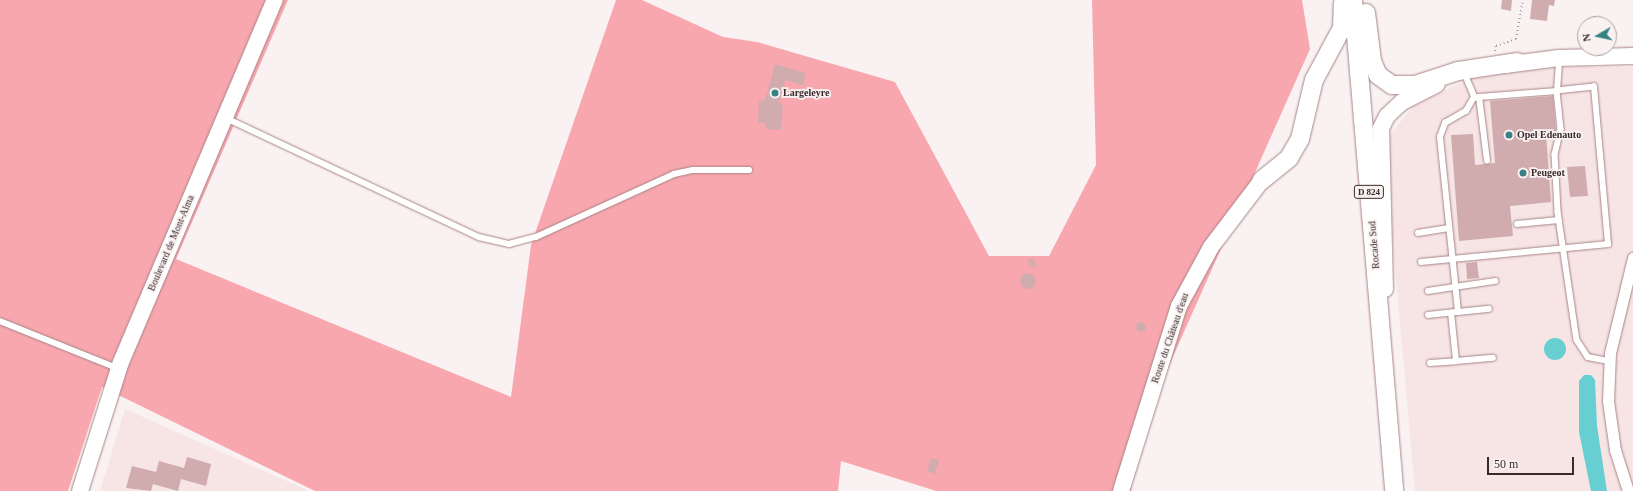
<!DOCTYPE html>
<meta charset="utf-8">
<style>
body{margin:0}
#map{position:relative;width:1633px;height:491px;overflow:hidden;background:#faf2f2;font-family:"Times New Roman",serif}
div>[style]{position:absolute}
.built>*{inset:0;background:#f7e4e5}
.forest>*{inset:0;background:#f8a7ae}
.water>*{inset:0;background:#67cfd2}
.round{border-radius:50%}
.building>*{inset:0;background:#d1acae}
.path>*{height:2px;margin-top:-1px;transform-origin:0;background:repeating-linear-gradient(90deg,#a5999a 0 1px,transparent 0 4px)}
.roads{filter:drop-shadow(0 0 1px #a88486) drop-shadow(0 0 1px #a88486)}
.lane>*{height:5.5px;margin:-2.75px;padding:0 2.75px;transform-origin:2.75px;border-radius:2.75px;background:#fff}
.street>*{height:11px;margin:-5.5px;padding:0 5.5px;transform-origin:5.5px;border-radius:5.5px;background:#fff}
.secondary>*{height:16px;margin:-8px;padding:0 8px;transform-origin:8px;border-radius:8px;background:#fff}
.primary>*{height:18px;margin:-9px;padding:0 9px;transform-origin:9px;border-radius:9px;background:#fff}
.dots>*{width:11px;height:11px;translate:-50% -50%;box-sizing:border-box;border:2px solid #faf2f2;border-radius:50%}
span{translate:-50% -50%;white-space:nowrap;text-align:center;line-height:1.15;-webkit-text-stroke:3.5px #faf2f2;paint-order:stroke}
.shield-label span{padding:1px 3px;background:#faf2f2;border:1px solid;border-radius:3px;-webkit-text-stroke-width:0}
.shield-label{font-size:9px;color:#38292a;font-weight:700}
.poi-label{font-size:10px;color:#38292a;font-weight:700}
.left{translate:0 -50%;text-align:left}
.street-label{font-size:10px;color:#38292a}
.north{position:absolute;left:1577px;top:16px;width:40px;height:40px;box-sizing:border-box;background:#faf2f2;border:1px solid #aca2a2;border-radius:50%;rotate:261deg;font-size:11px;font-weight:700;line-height:16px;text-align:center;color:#38292a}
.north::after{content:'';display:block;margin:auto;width:14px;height:18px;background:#398284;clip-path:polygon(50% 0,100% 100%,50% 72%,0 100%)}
.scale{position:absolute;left:1487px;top:457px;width:87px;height:18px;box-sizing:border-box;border:2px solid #38292a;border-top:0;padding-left:5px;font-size:12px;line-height:14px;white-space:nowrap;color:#38292a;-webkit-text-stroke:3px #faf2f2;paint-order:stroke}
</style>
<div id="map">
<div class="built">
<div style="clip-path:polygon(1563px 67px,1633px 67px,1633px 491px,1415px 491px,1384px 143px,1413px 106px,1473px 77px)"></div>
<div style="clip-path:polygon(125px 409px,309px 491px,100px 491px)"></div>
</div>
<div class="forest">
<div style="clip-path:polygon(0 0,288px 0,176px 259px,511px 397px,531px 245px,616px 0,642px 0,723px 37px,757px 42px,895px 82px,989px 256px,1049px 256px,1096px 165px,1092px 0,1302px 0,1310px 49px,1134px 444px,1131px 491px,936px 491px,841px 461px,838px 491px,315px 491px,102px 387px,68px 491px,0 491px)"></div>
</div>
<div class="water">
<div class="round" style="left:1544px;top:338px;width:22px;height:22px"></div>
<div style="clip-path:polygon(1584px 375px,1591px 375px,1595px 380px,1597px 426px,1607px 491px,1591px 491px,1579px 432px,1579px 381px)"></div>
</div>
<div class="building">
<div style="clip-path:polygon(1502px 0,1512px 0,1511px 11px,1501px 9px)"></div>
<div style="clip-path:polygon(1532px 0,1555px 0,1554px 6px,1549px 5px,1547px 21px,1530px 19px)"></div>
<div style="clip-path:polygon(775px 64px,806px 73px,803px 85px,785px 80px,779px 104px,783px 105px,781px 130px,766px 129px,765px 123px,758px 123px,759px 101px,765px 100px)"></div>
<div style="clip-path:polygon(1553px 96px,1556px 132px,1546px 133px,1551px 202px,1510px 206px,1513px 236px,1459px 241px,1451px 135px,1473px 134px,1475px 165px,1495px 163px,1490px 101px)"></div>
<div style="clip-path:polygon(1585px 166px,1588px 196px,1570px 197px,1567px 167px)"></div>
<div style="clip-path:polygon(1031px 258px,1037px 264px,1033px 268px,1027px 261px)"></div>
<div style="clip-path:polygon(1477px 262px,1479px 278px,1467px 279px,1466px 263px)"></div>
<div class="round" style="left:1020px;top:273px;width:16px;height:16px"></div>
<div class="round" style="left:1136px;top:322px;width:10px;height:10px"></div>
<div style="clip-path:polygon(187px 457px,211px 464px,206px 486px,181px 479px,178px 491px,153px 484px,151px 491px,126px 488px,132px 466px,156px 472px,159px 461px,184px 468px)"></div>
<div style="clip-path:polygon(931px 458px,939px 460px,935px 474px,927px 471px)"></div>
</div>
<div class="path">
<div style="left:1495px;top:51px;width:5px;rotate:-79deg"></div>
<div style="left:1496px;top:46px;width:21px;rotate:-19deg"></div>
<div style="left:1516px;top:39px;width:40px;rotate:-80deg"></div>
</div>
<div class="roads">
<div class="lane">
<div style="left:1465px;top:74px;width:26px;rotate:67deg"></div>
<div style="left:226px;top:118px;width:280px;rotate:25.2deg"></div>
<div style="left:479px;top:237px;width:31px;rotate:13deg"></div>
<div style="left:509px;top:244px;width:28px;rotate:-15deg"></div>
<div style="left:536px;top:237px;width:152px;rotate:-24.5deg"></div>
<div style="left:674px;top:174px;width:19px;rotate:-12deg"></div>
<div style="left:693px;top:170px;width:56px"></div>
<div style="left:1487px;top:161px;width:64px;rotate:-97.1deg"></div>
<div style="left:1479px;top:97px;width:78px;rotate:-4.4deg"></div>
<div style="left:1557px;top:91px;width:38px;rotate:84deg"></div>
<div style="left:1561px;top:129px;width:26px;rotate:103deg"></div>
<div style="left:1555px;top:154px;width:58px;rotate:87deg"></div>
<div style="left:1558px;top:212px;width:129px;rotate:81.6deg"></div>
<div style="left:1577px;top:340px;width:20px;rotate:57deg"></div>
<div style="left:1588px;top:357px;width:21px;rotate:11deg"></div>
<div style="left:1517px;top:224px;width:42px;rotate:-5.4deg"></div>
<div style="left:1418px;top:233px;width:31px;rotate:-9deg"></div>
<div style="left:1421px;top:262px;width:188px;rotate:-5.5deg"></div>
<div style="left:1608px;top:244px;width:158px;rotate:-95.1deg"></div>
<div style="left:1594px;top:87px;width:37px;rotate:174deg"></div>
<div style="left:1557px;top:91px;width:31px;rotate:-86deg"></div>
<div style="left:1428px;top:291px;width:68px;rotate:-8.5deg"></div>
<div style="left:1458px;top:312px;width:31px;rotate:-6deg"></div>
<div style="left:1428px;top:315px;width:30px;rotate:-6deg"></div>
<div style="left:1458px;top:312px;width:176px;rotate:-95.9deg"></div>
<div style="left:1440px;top:137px;width:15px;rotate:-70deg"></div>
<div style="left:1445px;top:123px;width:24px;rotate:-30deg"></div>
<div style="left:1466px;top:111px;width:14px;rotate:-60deg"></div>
<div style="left:0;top:321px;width:121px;rotate:21.9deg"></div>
<div style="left:1456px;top:361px;width:37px;rotate:-5deg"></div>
<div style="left:1430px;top:363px;width:26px;rotate:-4deg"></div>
<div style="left:1456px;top:361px;width:48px;rotate:-95.9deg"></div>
</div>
<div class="street">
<div style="left:1628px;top:491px;width:43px;rotate:-107.6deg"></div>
<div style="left:1615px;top:450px;width:49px;rotate:-98.1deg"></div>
<div style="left:1608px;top:401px;width:48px;rotate:-87.6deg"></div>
<div style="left:1610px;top:353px;width:98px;rotate:-76.4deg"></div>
</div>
<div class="secondary">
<div style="left:1505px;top:65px;width:54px;rotate:-7.4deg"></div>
<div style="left:1559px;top:58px;width:74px;rotate:-1.5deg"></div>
<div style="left:1385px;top:289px;width:161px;rotate:-91.4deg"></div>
<div style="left:1381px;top:128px;width:13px;rotate:-63deg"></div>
<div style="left:1387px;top:116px;width:21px;rotate:-43deg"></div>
<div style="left:1402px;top:102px;width:39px;rotate:-27deg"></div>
<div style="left:80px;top:491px;width:135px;rotate:-72.4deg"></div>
<div style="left:121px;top:362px;width:393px;rotate:-67deg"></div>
<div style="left:1121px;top:491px;width:194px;rotate:-72.6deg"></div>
<div style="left:1179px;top:306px;width:67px;rotate:-61.5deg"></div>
<div style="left:1211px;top:247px;width:84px;rotate:-52.7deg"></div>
</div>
<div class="primary">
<div style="left:1353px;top:0;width:493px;rotate:85.2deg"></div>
<div style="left:1366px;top:13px;width:48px;rotate:82.9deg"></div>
<div style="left:1372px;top:61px;width:15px;rotate:67deg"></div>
<div style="left:1378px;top:75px;width:17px;rotate:36deg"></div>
<div style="left:1392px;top:85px;width:23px"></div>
<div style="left:1415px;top:85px;width:45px;rotate:-18deg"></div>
<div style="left:1458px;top:71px;width:60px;rotate:-8.7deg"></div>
<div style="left:1262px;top:180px;width:35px;rotate:-39deg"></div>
<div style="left:1289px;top:158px;width:22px;rotate:-60deg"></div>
<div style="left:1300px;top:139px;width:61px;rotate:-76.7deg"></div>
<div style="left:1314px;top:80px;width:59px;rotate:-61.7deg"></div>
<div style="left:1342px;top:28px;width:25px;rotate:-88deg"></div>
</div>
</div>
<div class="dots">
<div style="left:775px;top:93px;background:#398284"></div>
<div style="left:1509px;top:135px;background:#398284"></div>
<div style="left:1523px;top:173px;background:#398284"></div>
</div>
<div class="shield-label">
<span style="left:1369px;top:192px">D 824</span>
</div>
<div class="poi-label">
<span class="left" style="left:783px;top:93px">Largeleyre</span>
<span class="left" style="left:1517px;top:135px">Opel Edenauto</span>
<span class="left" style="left:1531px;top:173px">Peugeot</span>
</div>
<div class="street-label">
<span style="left:171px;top:243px;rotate:-67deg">Boulevard de Mont-Alma</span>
<span style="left:1374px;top:245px;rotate:-95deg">Rocade Sud</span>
<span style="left:1170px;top:338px;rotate:-71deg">Route du Château d'eau</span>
</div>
<div class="north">N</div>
<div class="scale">50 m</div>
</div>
